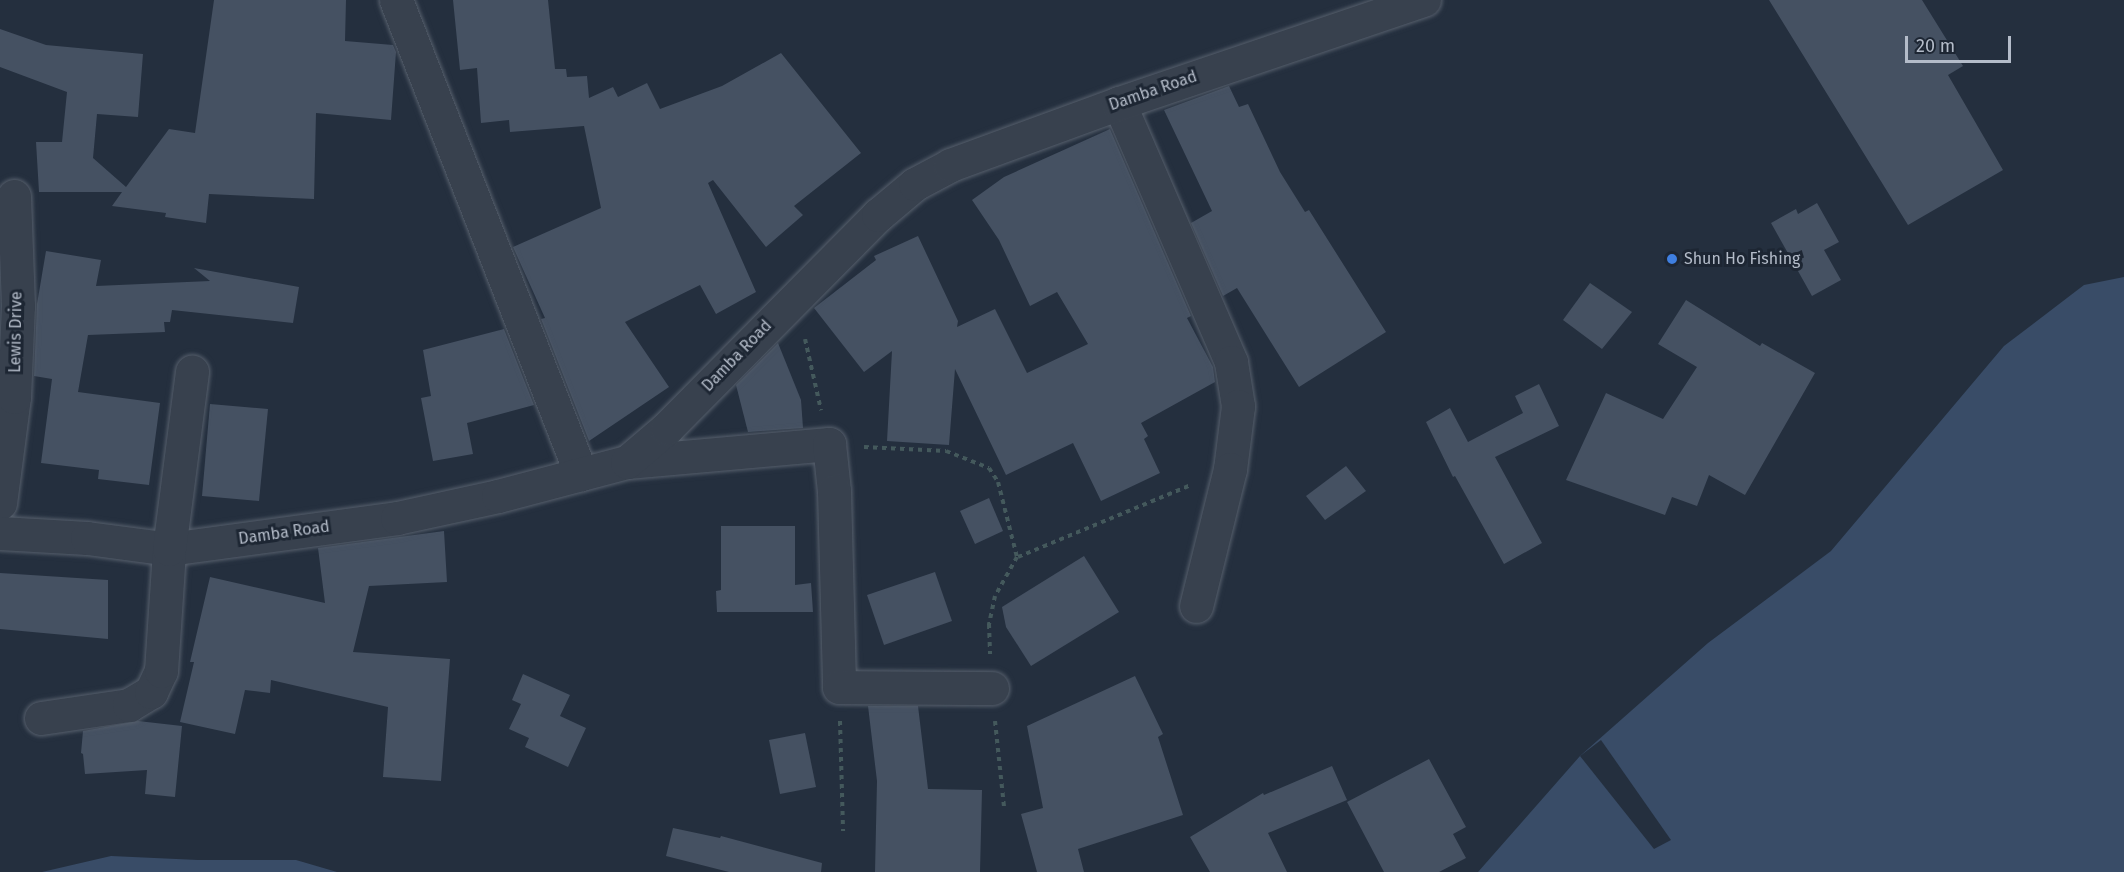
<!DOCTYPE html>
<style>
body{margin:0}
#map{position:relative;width:2124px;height:872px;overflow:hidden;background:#242f3e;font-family:"Fira Sans",sans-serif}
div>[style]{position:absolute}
.water>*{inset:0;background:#394c67}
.pier>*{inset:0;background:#242f3e}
.building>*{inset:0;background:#455162}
.path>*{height:4px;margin-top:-2px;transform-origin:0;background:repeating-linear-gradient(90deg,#44595c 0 4.5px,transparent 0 9px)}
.roads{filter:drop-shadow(0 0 2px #565f6c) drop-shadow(0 0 2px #565f6c)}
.minor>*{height:33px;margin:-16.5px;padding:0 16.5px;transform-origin:16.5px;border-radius:16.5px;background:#38414e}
.dots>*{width:16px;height:16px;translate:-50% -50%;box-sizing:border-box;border:3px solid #1d2633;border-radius:50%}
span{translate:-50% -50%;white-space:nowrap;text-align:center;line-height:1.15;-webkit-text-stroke:6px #1d2633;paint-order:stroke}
.street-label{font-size:16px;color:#b4bcc9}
.poi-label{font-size:16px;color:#b4bcc9}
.left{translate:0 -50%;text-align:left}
.scale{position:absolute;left:1905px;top:36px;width:106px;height:27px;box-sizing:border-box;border:3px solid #b4bcc9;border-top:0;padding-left:8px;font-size:18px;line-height:21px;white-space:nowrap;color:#b4bcc9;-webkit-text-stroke:4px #1d2633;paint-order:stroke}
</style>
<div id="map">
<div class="water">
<div style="clip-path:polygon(2124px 277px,2124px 872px,1478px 872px,1580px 756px,1708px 643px,1831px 551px,2004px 346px,2084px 285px)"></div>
<div style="clip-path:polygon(111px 856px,198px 860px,296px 860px,337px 872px,42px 872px)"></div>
</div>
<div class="pier">
<div style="clip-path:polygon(1601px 740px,1671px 840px,1654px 849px,1580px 756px)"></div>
</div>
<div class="building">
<div style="clip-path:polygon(214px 0,346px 0,345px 41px,393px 45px,396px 52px,391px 120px,316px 113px,314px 199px,209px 194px,206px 223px,165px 217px,166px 213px,112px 206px,122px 192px,39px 192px,36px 142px,62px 142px,67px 92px,0 67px,0 29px,46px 45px,143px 54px,138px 117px,97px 114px,93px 158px,126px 187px,169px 129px,195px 133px)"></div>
<div style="clip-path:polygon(453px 0,548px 0,555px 69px,566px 69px,567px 77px,587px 76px,589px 98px,613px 87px,618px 97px,647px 83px,660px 109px,722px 86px,781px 53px,861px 153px,794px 206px,803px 215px,766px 247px,713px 180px,708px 183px,756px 292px,716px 314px,700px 285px,625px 322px,669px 387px,589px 441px,541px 319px,545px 318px,513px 247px,601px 208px,584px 126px,510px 132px,509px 120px,481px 123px,477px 68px,460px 70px)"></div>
<div style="clip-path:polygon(1769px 0,1922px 0,1963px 66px,1948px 75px,2003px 170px,1908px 225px)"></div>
<div style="clip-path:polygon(1229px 86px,1239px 107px,1248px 104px,1280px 172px,1305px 212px,1309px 210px,1386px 332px,1299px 387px,1237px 288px,1223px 296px,1191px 223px,1212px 211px,1164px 110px)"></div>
<div style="clip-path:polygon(1110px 129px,1191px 316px,1187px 318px,1213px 367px,1215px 382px,1141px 423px,1148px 436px,1144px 439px,1160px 473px,1101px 501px,1073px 443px,1006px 475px,955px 369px,949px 445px,887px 441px,892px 351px,864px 372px,814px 308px,876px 260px,874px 256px,918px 236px,958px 321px,957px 327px,995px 309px,1027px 373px,1088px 344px,1057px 292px,1030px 306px,999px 240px,972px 200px,1004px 177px)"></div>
<div style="clip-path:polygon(1817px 203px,1839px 242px,1824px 250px,1841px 280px,1812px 296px,1771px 223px,1796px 209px,1798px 214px)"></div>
<div style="clip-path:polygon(46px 251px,101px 260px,96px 286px,210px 281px,194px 268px,299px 287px,293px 323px,172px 310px,170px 322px,164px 322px,165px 332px,88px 335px,78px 392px,160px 403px,149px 485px,98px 479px,99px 470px,41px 463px,52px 379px,34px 376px,37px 304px)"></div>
<div style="clip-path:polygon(1590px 283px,1632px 312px,1602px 349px,1563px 320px)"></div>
<div style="clip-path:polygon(1686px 300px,1760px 346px,1762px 343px,1815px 373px,1745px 495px,1709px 475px,1697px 506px,1672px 497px,1665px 515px,1566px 480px,1606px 393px,1663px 419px,1697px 367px,1658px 344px)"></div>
<div style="clip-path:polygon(504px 329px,534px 405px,467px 423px,473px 454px,433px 461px,421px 398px,431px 396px,423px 350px)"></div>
<div style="clip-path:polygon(778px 343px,801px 400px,803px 428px,748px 432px,736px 385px)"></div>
<div style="clip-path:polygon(1539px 384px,1559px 426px,1495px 457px,1542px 543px,1504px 564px,1455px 476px,1453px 477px,1426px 422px,1450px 408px,1468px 442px,1523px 413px,1515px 396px)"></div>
<div style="clip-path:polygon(210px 404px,268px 409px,259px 501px,202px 496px)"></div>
<div style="clip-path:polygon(1346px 466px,1366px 491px,1325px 520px,1306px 496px)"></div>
<div style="clip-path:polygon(989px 498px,1003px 531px,975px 544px,960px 511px)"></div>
<div style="clip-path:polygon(721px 526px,795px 526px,795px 585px,811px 583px,813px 612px,717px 612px,716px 591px,721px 590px)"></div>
<div style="clip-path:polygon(444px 531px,447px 582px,369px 586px,353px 652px,450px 659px,441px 781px,383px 777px,388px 707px,271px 680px,270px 693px,245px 690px,235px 734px,180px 722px,194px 662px,190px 662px,210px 577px,325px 603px,318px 548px)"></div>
<div style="clip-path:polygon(1084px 556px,1119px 612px,1031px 666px,1006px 627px,1002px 607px)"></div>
<div style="clip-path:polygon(935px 572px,952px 621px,884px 645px,867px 595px)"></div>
<div style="clip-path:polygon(0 573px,108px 580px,108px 639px,0 629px)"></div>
<div style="clip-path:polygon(523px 674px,570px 695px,560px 716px,586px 728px,568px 767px,525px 747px,529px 738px,509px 729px,521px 704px,512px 700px)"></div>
<div style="clip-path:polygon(1135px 676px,1163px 734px,1158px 737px,1183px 815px,1078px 849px,1084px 872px,1037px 872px,1021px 814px,1043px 808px,1027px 726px)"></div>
<div style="clip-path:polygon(868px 706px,918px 706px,928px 789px,982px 790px,980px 872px,875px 872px,877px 781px)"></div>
<div style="clip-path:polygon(138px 721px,182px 726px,175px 797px,145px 794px,147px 770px,85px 774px,83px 754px,81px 753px,83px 731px)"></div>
<div style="clip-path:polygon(805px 733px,816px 787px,780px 794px,769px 740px)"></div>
<div style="clip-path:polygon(1429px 759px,1466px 827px,1453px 834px,1466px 858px,1439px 872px,1384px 872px,1347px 802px)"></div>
<div style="clip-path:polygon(1332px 766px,1347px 800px,1268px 833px,1287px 872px,1210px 872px,1190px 837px,1263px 793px,1264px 795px)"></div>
<div style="clip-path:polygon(673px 828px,720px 838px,721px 836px,822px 863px,821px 872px,729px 872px,666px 856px)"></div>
</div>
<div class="path">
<div style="left:805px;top:339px;width:73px;rotate:77.3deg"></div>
<div style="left:864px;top:447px;width:82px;rotate:2.8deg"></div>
<div style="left:946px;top:451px;width:46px;rotate:21.6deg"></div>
<div style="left:989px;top:468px;width:17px;rotate:57deg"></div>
<div style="left:998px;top:482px;width:77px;rotate:75.8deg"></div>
<div style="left:1017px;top:557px;width:45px;rotate:119.4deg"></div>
<div style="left:995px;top:596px;width:29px;rotate:102deg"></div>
<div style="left:989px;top:624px;width:30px;rotate:88deg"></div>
<div style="left:1018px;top:557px;width:187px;rotate:-22.6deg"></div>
<div style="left:840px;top:721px;width:110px;rotate:88.4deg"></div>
<div style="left:995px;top:721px;width:86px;rotate:84deg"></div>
</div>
<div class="roads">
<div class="minor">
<div style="left:396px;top:0;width:509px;rotate:68.68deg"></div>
<div style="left:1119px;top:103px;width:282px;rotate:66.6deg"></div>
<div style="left:1231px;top:362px;width:45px;rotate:81deg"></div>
<div style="left:1238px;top:406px;width:64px;rotate:97.2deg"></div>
<div style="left:1230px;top:469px;width:141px;rotate:103.9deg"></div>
<div style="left:627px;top:462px;width:203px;rotate:-5.1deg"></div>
<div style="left:829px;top:444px;width:47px;rotate:83.9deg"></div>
<div style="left:834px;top:491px;width:196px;rotate:88.5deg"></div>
<div style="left:839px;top:687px;width:153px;rotate:0.4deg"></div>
<div style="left:0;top:503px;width:107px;rotate:-82.5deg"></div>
<div style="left:14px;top:397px;width:91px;rotate:-87.5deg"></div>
<div style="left:18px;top:306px;width:110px;rotate:-92.1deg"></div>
<div style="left:0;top:533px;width:87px;rotate:3.3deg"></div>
<div style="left:87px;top:538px;width:83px;rotate:7.6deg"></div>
<div style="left:169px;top:549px;width:230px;rotate:-7.7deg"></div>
<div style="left:397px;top:518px;width:103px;rotate:-12.3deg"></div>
<div style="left:498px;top:496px;width:133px;rotate:-14.8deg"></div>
<div style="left:627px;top:462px;width:52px;rotate:-40.4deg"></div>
<div style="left:667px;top:428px;width:300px;rotate:-45.3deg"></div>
<div style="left:878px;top:215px;width:48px;rotate:-40deg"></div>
<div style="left:915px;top:184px;width:40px;rotate:-28deg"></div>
<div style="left:950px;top:165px;width:180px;rotate:-20.1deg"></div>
<div style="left:1119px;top:103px;width:322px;rotate:-18.7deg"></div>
<div style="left:41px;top:718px;width:89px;rotate:-8.4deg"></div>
<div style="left:129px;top:705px;width:26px;rotate:-31deg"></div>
<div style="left:151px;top:692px;width:23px;rotate:-65deg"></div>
<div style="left:161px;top:671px;width:122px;rotate:-86.2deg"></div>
<div style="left:169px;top:549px;width:179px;rotate:-82.6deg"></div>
</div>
</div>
<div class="dots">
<div style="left:1672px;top:259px;background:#3f7fe0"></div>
</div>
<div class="street-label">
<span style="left:1153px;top:91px;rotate:-19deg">Damba Road</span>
<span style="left:16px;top:332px;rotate:-89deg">Lewis Drive</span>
<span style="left:737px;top:356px;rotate:-46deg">Damba Road</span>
<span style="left:284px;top:533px;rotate:-8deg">Damba Road</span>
</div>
<div class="poi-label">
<span class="left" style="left:1684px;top:259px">Shun Ho Fishing</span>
</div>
<div class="scale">20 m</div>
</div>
